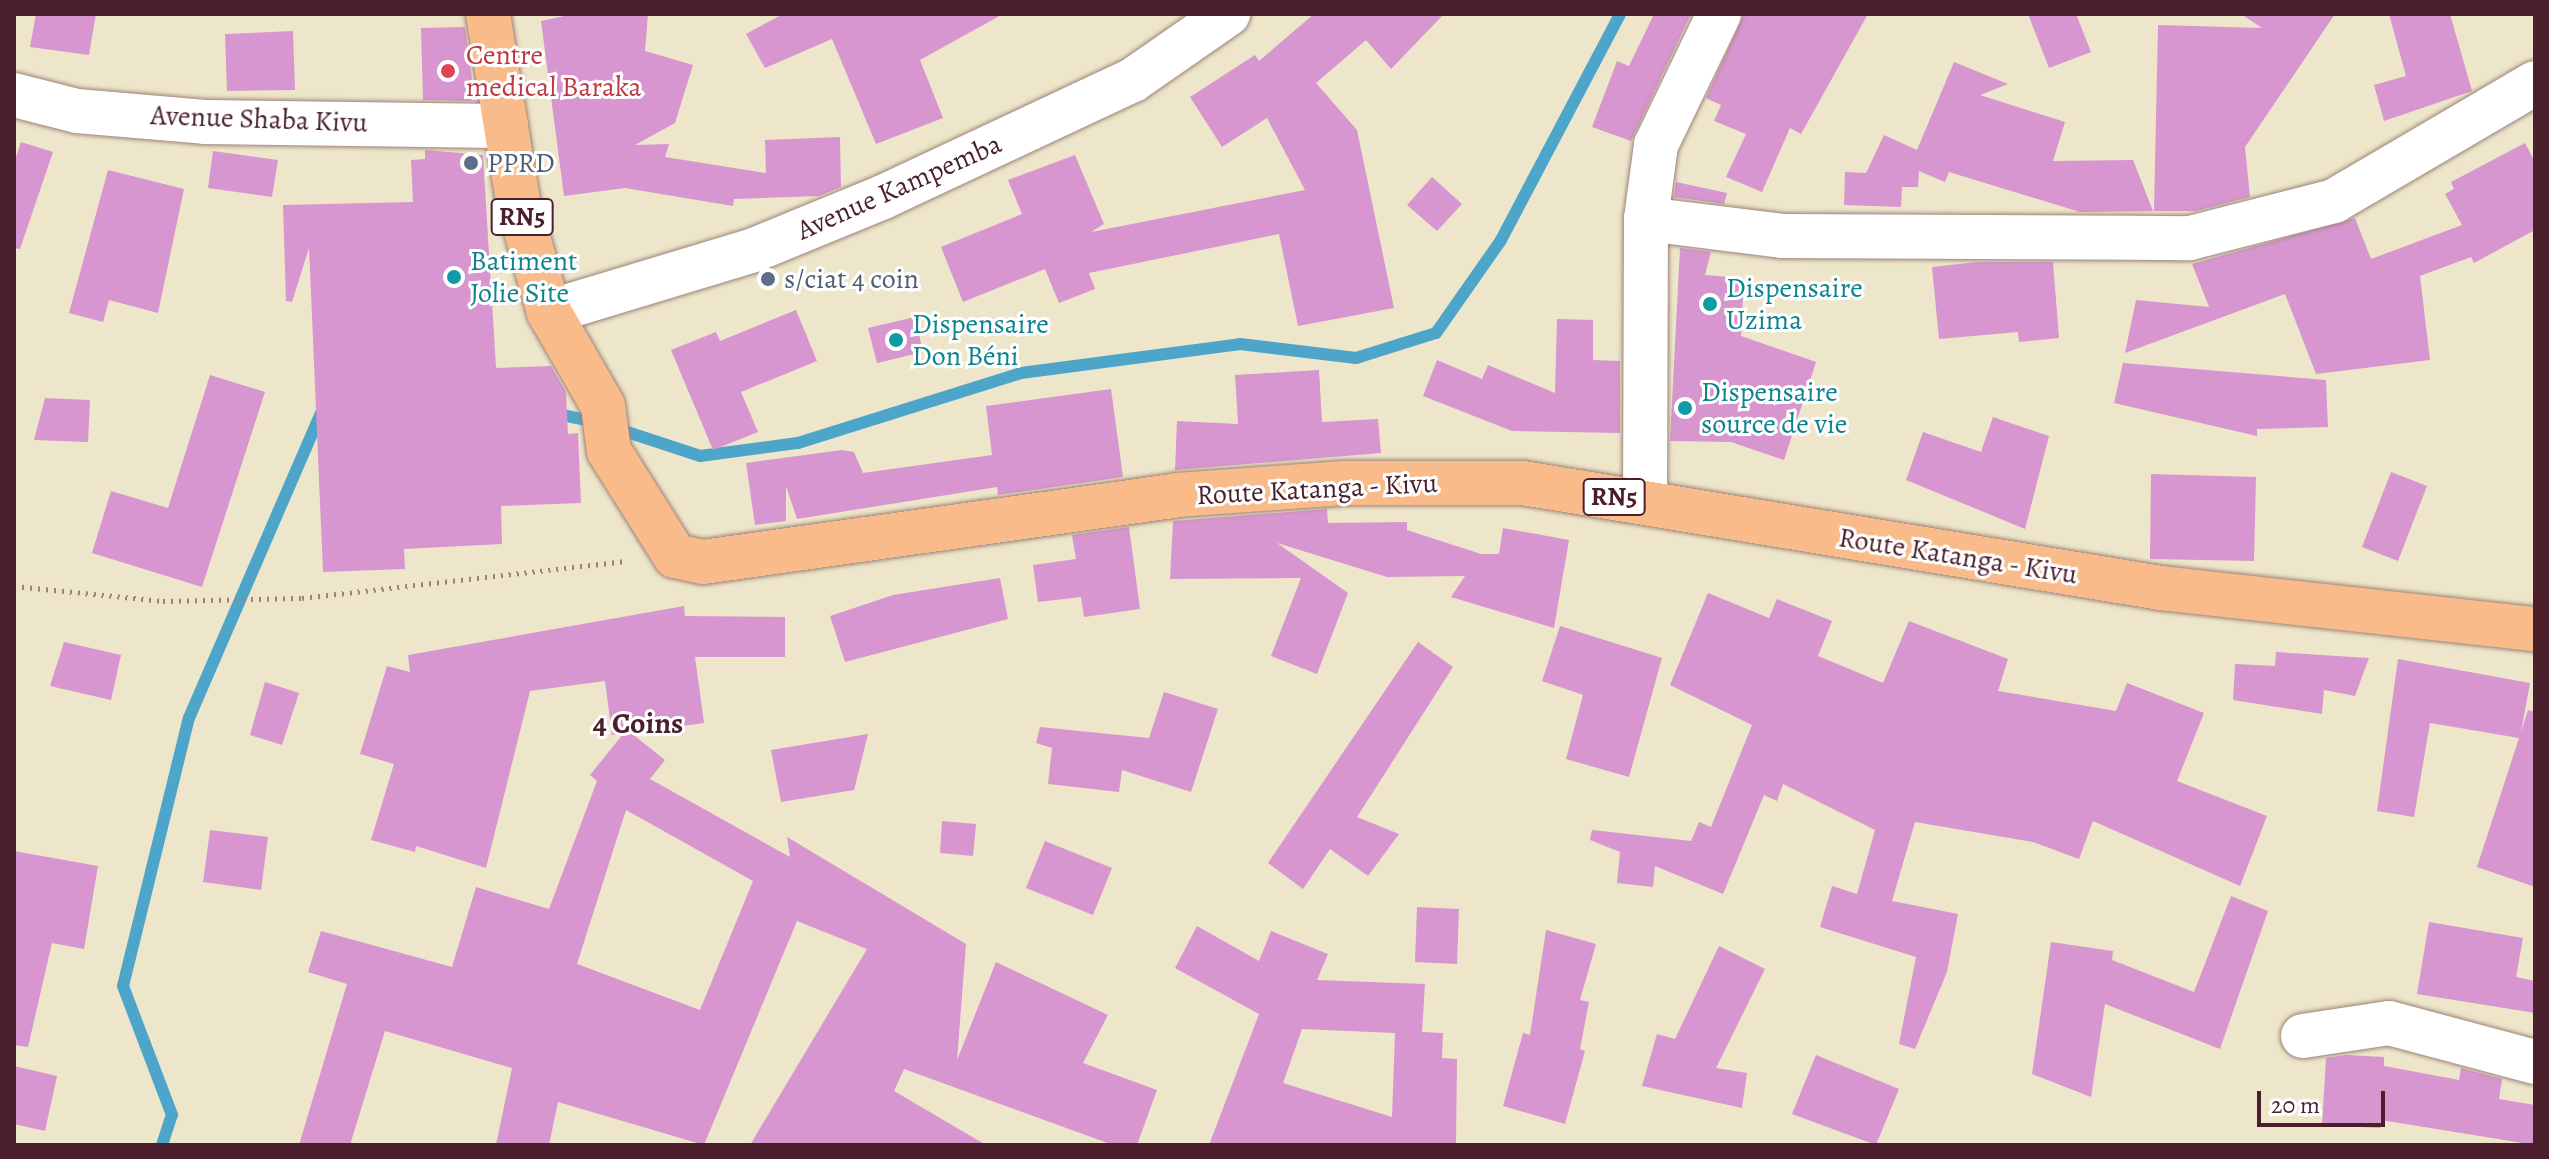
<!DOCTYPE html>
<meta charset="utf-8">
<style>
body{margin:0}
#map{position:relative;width:2549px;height:1159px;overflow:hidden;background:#eee6ca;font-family:Alegreya,serif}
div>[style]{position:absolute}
.stream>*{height:12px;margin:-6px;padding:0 6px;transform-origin:6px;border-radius:6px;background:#4ea5ca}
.building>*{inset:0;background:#d796cf}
.path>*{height:5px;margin-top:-2.5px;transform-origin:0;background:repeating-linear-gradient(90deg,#9c827a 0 2px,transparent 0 8px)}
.roads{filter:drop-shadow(0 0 2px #9c827a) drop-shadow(0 0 2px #9c827a)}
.street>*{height:44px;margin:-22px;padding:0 22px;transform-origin:22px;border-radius:22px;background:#fff}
.highway>*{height:44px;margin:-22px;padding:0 22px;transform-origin:22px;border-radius:22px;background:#fabb8b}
.dots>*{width:22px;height:22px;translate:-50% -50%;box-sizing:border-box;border:4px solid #fff;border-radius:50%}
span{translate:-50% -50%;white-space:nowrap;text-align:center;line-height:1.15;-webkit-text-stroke:6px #fff;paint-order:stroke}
.shield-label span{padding:2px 6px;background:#fff;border:2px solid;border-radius:6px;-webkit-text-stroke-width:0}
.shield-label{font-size:26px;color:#4a1f2b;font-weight:700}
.health-label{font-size:28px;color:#be3a42}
.left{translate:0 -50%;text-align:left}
.street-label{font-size:28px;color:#4a1f2b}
.service-label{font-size:28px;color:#4e5e75}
.culture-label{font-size:28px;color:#0d838f}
.neighbourhood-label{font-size:30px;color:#4a1f2b;font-weight:700}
.frame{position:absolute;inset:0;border:16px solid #4a1f2b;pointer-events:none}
.scale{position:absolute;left:2257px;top:1091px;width:128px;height:36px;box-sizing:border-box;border:4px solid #4a1f2b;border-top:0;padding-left:10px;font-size:24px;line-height:28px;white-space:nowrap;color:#4a1f2b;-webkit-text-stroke:6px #fff;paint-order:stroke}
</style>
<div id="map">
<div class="stream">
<div style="left:552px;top:413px;width:46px;rotate:11.3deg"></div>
<div style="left:615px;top:428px;width:89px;rotate:18.2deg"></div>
<div style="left:700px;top:456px;width:99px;rotate:-7.6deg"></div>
<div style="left:798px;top:443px;width:234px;rotate:-17.4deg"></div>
<div style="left:1021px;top:373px;width:221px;rotate:-7.5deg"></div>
<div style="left:1240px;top:344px;width:117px;rotate:6.9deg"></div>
<div style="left:1356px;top:358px;width:84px;rotate:-17.4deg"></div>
<div style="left:1436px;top:333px;width:113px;rotate:-55deg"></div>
<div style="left:1501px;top:240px;width:255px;rotate:-62.2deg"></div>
<div style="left:162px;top:1145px;width:32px;rotate:-72deg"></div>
<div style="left:172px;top:1115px;width:138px;rotate:-110.8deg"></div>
<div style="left:123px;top:986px;width:276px;rotate:-76.2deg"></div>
<div style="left:189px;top:718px;width:335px;rotate:-66.6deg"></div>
</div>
<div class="building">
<div style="clip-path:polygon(36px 14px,96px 14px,89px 55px,30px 47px)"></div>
<div style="clip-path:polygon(574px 14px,648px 14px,645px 51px,693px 65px,675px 123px,635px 145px,669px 144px,665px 157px,766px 173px,765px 140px,840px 137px,841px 187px,819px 196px,734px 199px,733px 206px,625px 188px,564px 196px,541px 21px)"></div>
<div style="clip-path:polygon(783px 14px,1003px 14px,920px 60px,943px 118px,876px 144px,832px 39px,765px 68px,746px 34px)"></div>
<div style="clip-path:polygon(1314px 14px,1444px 14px,1391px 69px,1366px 40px,1316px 83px,1357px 130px,1394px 308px,1298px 326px,1279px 234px,1089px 273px,1095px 289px,1059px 303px,1045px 269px,963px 302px,941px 247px,1022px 214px,1008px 180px,1075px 155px,1104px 224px,1091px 232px,1305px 190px,1267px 118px,1222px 147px,1190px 97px,1255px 55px,1259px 61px)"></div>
<div style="clip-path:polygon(1654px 14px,1691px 14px,1631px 141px,1592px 127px,1617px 61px,1629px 66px)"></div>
<div style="clip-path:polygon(1744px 14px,1868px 14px,1801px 134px,1790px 128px,1762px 192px,1726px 177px,1746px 134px,1714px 121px,1721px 105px,1706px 98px)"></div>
<div style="clip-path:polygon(2028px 14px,2076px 14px,2091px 52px,2049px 68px)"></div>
<div style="clip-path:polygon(2241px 14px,2335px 14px,2245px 147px,2250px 197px,2196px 211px,2154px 211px,2158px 25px,2262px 28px)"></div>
<div style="clip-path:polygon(2389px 14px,2450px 14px,2472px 91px,2384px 121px,2374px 85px,2406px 76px)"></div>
<div style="clip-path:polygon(465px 27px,475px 101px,423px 100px,421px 28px)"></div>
<div style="clip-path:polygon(293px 31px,295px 90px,227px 91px,225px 34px)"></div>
<div style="clip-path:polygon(1954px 62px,2008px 84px,1980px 95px,2065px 122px,2053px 161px,2133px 160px,2153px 211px,2080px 212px,1949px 172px,1945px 182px,1919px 171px,1918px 187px,1902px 187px,1901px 207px,1844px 205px,1845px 172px,1866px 173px,1884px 135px,1917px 150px)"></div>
<div style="clip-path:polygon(21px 142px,53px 152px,20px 249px,14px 248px,14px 163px)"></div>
<div style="clip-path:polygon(2525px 143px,2535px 162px,2535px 230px,2474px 263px,2471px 257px,2420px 276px,2430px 360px,2316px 374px,2285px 294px,2125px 353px,2136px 300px,2209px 307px,2192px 264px,2355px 218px,2371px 259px,2462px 225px,2445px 194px,2454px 189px,2451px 182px)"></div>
<div style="clip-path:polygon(425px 150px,483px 155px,496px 368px,551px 366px,566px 392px,568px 434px,578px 433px,581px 503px,501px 506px,502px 544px,404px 549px,405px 569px,323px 572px,309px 248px,292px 302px,286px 301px,283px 205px,413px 202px,411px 160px,425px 159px)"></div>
<div style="clip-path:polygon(213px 151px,278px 160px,272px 197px,208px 188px)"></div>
<div style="clip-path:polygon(108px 170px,184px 189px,158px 313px,109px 300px,103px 322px,69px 313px)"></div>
<div style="clip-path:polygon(1432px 177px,1462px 204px,1437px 231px,1407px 205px)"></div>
<div style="clip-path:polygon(1676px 182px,1727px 193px,1724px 204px,1674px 197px)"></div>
<div style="clip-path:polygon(1680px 248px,1711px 252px,1705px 275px,1744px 278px,1741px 336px,1816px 362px,1784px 460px,1731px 442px,1670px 441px)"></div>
<div style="clip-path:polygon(1978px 262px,2053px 262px,2059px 338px,2019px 342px,2018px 332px,1939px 339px,1932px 267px)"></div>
<div style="clip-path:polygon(796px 310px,817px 361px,741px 392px,758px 432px,713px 450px,671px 350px,716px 332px,720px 341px)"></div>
<div style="clip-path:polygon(915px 317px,923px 352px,877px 363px,868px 328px)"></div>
<div style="clip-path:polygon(1557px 319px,1593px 320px,1593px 360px,1620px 361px,1620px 433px,1512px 431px,1423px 396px,1437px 360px,1482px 379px,1488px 365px,1555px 393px)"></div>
<div style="clip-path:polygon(2123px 363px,2326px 380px,2328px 427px,2257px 429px,2257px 436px,2114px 403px)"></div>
<div style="clip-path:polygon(1319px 370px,1322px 422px,1378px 419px,1381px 453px,1175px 470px,1177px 421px,1238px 424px,1235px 375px)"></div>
<div style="clip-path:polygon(210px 375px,265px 392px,202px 587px,92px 553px,111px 491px,168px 508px)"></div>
<div style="clip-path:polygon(1111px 389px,1123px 477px,998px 495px,997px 487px,797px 519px,786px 486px,786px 521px,755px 525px,746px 463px,842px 450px,854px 452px,863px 473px,992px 455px,986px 406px)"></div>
<div style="clip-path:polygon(45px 398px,90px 400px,88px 442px,34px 440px)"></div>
<div style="clip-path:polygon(1993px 417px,2049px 436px,2025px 529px,1906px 480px,1923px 432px,1981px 452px)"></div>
<div style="clip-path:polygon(2391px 472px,2427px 486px,2398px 561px,2362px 547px)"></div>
<div style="clip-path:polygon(2151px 474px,2256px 477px,2254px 561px,2150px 559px)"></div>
<div style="clip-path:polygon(1327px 509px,1328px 523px,1407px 522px,1407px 530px,1481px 554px,1499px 554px,1503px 528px,1569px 540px,1554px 628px,1451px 597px,1465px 576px,1387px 577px,1277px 543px,1348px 593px,1317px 674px,1271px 656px,1301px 578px,1170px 579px,1173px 521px)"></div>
<div style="clip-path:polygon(1129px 527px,1140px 609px,1084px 617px,1081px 597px,1038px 602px,1033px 565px,1076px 559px,1072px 535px)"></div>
<div style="clip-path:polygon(1000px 578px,1008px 619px,845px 662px,830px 616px,893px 595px)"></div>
<div style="clip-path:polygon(1708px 593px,1769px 618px,1777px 599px,1832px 621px,1818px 656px,1883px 683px,1909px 621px,2008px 659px,1998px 691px,2116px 711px,2127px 683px,2204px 713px,2177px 781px,2267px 816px,2240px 886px,2093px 821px,2079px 859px,2033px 842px,1915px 822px,1892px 901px,1958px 914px,1947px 972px,1915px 1049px,1899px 1044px,1916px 957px,1820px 927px,1832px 886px,1857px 894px,1875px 830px,1783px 784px,1777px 801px,1764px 795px,1723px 894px,1655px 866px,1653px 887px,1617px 883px,1620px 852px,1590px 840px,1592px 830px,1691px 841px,1699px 822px,1711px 827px,1752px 725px,1670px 685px)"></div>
<div style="clip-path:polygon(evenodd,684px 606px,685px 616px,785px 617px,785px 657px,695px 657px,704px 723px,631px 733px,665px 760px,650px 779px,790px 857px,787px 837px,966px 944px,957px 1060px,996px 962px,1108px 1015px,1083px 1063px,1157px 1090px,1137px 1145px,1113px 1145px,904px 1069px,894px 1091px,986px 1145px,750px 1145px,867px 949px,797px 921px,704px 1145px,558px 1102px,549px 1145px,496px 1145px,512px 1068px,385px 1031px,350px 1145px,299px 1145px,347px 984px,308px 972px,321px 931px,452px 967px,476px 887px,549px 909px,597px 781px,590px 775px,623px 734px,612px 735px,605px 681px,530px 691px,486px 868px,416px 846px,415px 852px,371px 840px,394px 764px,360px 754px,387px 666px,410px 672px,408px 655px,684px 606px,626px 810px,753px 881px,700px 1010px,577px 964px,626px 810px)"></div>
<div style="clip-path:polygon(1560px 626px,1662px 658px,1629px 777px,1566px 759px,1583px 695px,1542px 681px)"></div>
<div style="clip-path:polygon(64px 642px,121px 655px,111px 700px,50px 686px)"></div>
<div style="clip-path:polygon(1418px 642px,1453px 667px,1357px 817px,1399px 834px,1368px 876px,1330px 849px,1303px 889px,1268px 863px)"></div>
<div style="clip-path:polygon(2276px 652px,2369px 658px,2355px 696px,2324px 690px,2322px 714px,2233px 700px,2235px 664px,2275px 666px)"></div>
<div style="clip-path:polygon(2398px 659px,2530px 683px,2521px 732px,2528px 710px,2535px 712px,2535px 887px,2477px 867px,2519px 738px,2430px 723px,2414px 817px,2377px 811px)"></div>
<div style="clip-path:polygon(265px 682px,299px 693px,282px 745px,250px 735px)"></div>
<div style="clip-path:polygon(1164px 692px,1218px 709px,1191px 792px,1122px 770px,1119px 792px,1048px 784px,1052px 748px,1036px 743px,1040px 727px,1149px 738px)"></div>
<div style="clip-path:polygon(868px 734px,854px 790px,781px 802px,771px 750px)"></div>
<div style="clip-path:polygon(942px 821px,976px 824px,973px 856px,940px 853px)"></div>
<div style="clip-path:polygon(210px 830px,268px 837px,261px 890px,203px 882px)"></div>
<div style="clip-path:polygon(1045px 841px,1112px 868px,1093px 915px,1026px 888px)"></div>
<div style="clip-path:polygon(14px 851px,98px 866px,84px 949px,52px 943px,28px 1047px,14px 1045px)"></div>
<div style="clip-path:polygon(2231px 896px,2268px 911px,2220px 1049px,2105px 1004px,2091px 1097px,2032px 1074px,2051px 942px,2113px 951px,2112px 960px,2194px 992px)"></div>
<div style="clip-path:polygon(1417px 907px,1459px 909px,1457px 964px,1415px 962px)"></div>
<div style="clip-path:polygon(2429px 922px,2523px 938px,2516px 977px,2535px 981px,2535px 1013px,2417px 994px)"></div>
<div style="clip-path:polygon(evenodd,1197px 926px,1259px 961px,1271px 931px,1328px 954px,1317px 980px,1425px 984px,1422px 1032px,1443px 1033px,1442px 1058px,1457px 1059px,1456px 1145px,1209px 1145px,1259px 1014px,1175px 968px,1197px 926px,1302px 1029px,1395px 1033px,1392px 1117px,1283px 1083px,1302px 1029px)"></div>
<div style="clip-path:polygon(1546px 930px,1596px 944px,1580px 1000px,1589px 1002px,1580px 1049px,1585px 1051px,1565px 1124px,1503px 1106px,1523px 1033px,1530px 1035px)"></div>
<div style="clip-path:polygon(1719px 946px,1765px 969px,1716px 1068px,1747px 1073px,1742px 1108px,1642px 1086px,1657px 1034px,1675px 1039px)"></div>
<div style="clip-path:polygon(1816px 1055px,1899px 1089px,1876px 1145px,1792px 1114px)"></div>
<div style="clip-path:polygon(2347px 1055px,2384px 1057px,2384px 1066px,2459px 1080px,2461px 1068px,2502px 1079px,2499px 1099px,2535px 1105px,2535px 1145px,2381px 1120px,2380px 1128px,2322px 1125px,2326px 1058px)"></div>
<div style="clip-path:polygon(14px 1066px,57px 1076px,45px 1131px,14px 1124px)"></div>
</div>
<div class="path">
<div style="left:14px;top:586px;width:150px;rotate:5.7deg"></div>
<div style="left:163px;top:601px;width:139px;rotate:-1.2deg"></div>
<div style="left:302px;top:598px;width:326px;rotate:-6.5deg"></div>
</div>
<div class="roads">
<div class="street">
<div style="left:14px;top:95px;width:65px;rotate:14.3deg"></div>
<div style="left:77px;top:111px;width:128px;rotate:4.9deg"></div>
<div style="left:205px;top:122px;width:301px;rotate:0.8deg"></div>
<div style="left:1646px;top:219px;width:137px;rotate:7.1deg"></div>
<div style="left:1782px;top:236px;width:408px;rotate:0.3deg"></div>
<div style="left:2190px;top:238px;width:149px;rotate:-14.4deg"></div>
<div style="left:2334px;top:201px;width:233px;rotate:-30.4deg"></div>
<div style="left:549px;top:312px;width:214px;rotate:-16.8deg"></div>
<div style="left:754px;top:250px;width:139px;rotate:-22.3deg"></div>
<div style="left:883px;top:197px;width:276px;rotate:-25.1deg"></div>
<div style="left:1133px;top:80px;width:116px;rotate:-34.8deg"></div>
<div style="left:1645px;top:502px;width:283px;rotate:-89.8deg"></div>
<div style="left:1646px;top:219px;width:75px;rotate:-82.3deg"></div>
<div style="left:1656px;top:145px;width:145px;rotate:-64.3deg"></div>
<div style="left:2303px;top:1036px;width:87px;rotate:-8.6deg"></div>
<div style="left:2389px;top:1023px;width:151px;rotate:15deg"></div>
</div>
<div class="highway">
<div style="left:488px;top:14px;width:190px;rotate:80.9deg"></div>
<div style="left:518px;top:202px;width:114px;rotate:74.3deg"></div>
<div style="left:549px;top:312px;width:108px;rotate:60.1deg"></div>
<div style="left:603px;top:406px;width:45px;rotate:82.4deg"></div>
<div style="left:609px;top:451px;width:124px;rotate:57.8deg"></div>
<div style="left:675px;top:556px;width:29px;rotate:12deg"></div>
<div style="left:703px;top:562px;width:479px;rotate:-8deg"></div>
<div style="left:1177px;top:495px;width:168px;rotate:-4.1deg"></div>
<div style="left:1345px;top:483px;width:178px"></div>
<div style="left:1523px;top:483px;width:647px;rotate:9.35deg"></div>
<div style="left:2161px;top:588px;width:376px;rotate:6.3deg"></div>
</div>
</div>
<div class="dots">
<div style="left:448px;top:71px;background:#e0444e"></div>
<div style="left:471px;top:163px;background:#5c6f8a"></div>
<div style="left:454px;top:277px;background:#0f9aa8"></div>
<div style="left:768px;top:279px;background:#5c6f8a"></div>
<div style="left:1710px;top:304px;background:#0f9aa8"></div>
<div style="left:896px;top:340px;background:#0f9aa8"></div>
<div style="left:1685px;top:408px;background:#0f9aa8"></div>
</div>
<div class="shield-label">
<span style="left:522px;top:217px">RN5</span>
<span style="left:1614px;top:497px">RN5</span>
</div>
<div class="health-label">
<span class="left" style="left:466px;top:71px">Centre<br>medical Baraka</span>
</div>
<div class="street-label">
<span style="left:259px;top:119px;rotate:2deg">Avenue Shaba Kivu</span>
<span style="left:899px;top:187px;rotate:-24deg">Avenue Kampemba</span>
<span style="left:1317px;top:489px;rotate:-3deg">Route Katanga - Kivu</span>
<span style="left:1958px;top:556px;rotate:9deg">Route Katanga - Kivu</span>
</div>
<div class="service-label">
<span class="left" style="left:487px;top:163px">PPRD</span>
<span class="left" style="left:784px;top:279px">s/ciat 4 coin</span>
</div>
<div class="culture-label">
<span class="left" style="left:470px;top:277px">Batiment<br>Jolie Site</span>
<span class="left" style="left:1726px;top:304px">Dispensaire<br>Uzima</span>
<span class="left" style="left:912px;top:340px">Dispensaire<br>Don Béni</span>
<span class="left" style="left:1701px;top:408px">Dispensaire<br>source de vie</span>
</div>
<div class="neighbourhood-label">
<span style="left:638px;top:723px">4 Coins</span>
</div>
<div class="frame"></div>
<div class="scale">20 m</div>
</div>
